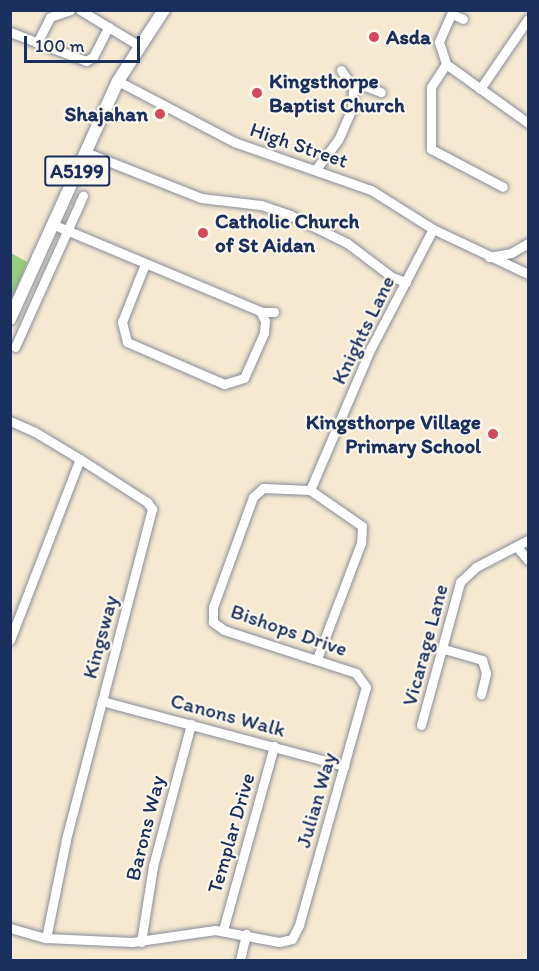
<!DOCTYPE html>
<style>
body{margin:0}
#map{position:relative;width:539px;height:971px;overflow:hidden;background:#f5e9d2;font-family:Itim,sans-serif}
div>[style]{position:absolute}
.green>*{inset:0;background:#96cd7f}
.roads{filter:drop-shadow(0 0 2px #888c98) drop-shadow(0 0 2px #888c98)}
.minor>*{height:9px;margin:-4.5px;padding:0 4.5px;transform-origin:4.5px;border-radius:4.5px;background:#fff}
.major>*{height:12px;margin:-6px;padding:0 6px;transform-origin:6px;border-radius:6px;background:#fff}
.dots>*{width:16px;height:16px;translate:-50% -50%;box-sizing:border-box;border:3px solid #fbf7ec;border-radius:50%}
span{translate:-50% -50%;white-space:nowrap;text-align:center;line-height:1.15;-webkit-text-stroke:4.5px #fbf7ec;paint-order:stroke}
.shield-label span{padding:2px 4px;background:#fbf7ec;border:2px solid;border-radius:4px;-webkit-text-stroke-width:0}
.shield-label{font-size:20px;color:#1b2f5e;font-weight:700}
.poi-label{font-size:21px;color:#1b2f5e;font-weight:700}
.left{translate:0 -50%;text-align:left}
.right{translate:-100% -50%;text-align:right}
.street-label{font-size:21px;color:#1b2f5e}
.frame{position:absolute;inset:0;border:12px solid #1b2f5e;pointer-events:none}
.scale{position:absolute;left:24px;top:36px;width:116px;height:27px;box-sizing:border-box;border:3px solid #1b2f5e;border-top:0;padding-left:8px;font-size:18px;line-height:21px;white-space:nowrap;color:#1b2f5e;-webkit-text-stroke:4px #fbf7ec;paint-order:stroke}
</style>
<div id="map">
<div class="green">
<div style="clip-path:polygon(11px 253px,27px 262px,11px 303px)"></div>
</div>
<div class="roads">
<div class="minor">
<div style="left:80px;top:10px;width:68px;rotate:31.1deg"></div>
<div style="left:453px;top:10px;width:35px;rotate:114deg"></div>
<div style="left:439px;top:42px;width:23px;rotate:72deg"></div>
<div style="left:446px;top:64px;width:101px;rotate:35.7deg"></div>
<div style="left:452px;top:14px;width:12px;rotate:24deg"></div>
<div style="left:10px;top:32px;width:81px;rotate:20.9deg"></div>
<div style="left:86px;top:61px;width:8px;rotate:-30deg"></div>
<div style="left:93px;top:57px;width:34px;rotate:-63deg"></div>
<div style="left:37px;top:43px;width:29px;rotate:-63deg"></div>
<div style="left:50px;top:17px;width:21px;rotate:-19deg"></div>
<div style="left:446px;top:64px;width:27px;rotate:123deg"></div>
<div style="left:431px;top:87px;width:62px;rotate:90deg"></div>
<div style="left:431px;top:149px;width:81px;rotate:27.8deg"></div>
<div style="left:341px;top:70px;width:22px;rotate:56deg"></div>
<div style="left:353px;top:88px;width:12px;rotate:-9deg"></div>
<div style="left:365px;top:86px;width:17px;rotate:21deg"></div>
<div style="left:118px;top:81px;width:131px;rotate:27.7deg"></div>
<div style="left:234px;top:142px;width:145px;rotate:19.3deg"></div>
<div style="left:371px;top:190px;width:73px;rotate:32.2deg"></div>
<div style="left:433px;top:229px;width:105px;rotate:25.3deg"></div>
<div style="left:480px;top:89px;width:85px;rotate:-55.6deg"></div>
<div style="left:85px;top:152px;width:125px;rotate:21.6deg"></div>
<div style="left:201px;top:198px;width:60px;rotate:6.7deg"></div>
<div style="left:261px;top:205px;width:31px;rotate:19deg"></div>
<div style="left:290px;top:215px;width:64px;rotate:26.2deg"></div>
<div style="left:347px;top:243px;width:56px;rotate:37.1deg"></div>
<div style="left:392px;top:277px;width:15px;rotate:20deg"></div>
<div style="left:316px;top:169px;width:36px;rotate:-53deg"></div>
<div style="left:338px;top:140px;width:34px;rotate:-66deg"></div>
<div style="left:352px;top:109px;width:21px;rotate:-87deg"></div>
<div style="left:52px;top:224px;width:225px;rotate:22.7deg"></div>
<div style="left:260px;top:311px;width:11px;rotate:63deg"></div>
<div style="left:265px;top:321px;width:12px;rotate:95deg"></div>
<div style="left:264px;top:333px;width:49px;rotate:114deg"></div>
<div style="left:244px;top:378px;width:21px;rotate:163deg"></div>
<div style="left:224px;top:384px;width:106px;rotate:-156.6deg"></div>
<div style="left:127px;top:342px;width:21px;rotate:-104deg"></div>
<div style="left:122px;top:322px;width:62px;rotate:-68.4deg"></div>
<div style="left:489px;top:257px;width:22px;rotate:-10deg"></div>
<div style="left:511px;top:253px;width:20px;rotate:-30deg"></div>
<div style="left:261px;top:312px;width:13px"></div>
<div style="left:15px;top:347px;width:166px;rotate:-65.8deg"></div>
<div style="left:10px;top:421px;width:27px;rotate:24deg"></div>
<div style="left:35px;top:432px;width:52px;rotate:31deg"></div>
<div style="left:80px;top:459px;width:80px;rotate:32.7deg"></div>
<div style="left:147px;top:502px;width:9px;rotate:54deg"></div>
<div style="left:152px;top:509px;width:342px;rotate:104.6deg"></div>
<div style="left:66px;top:840px;width:100px;rotate:101.5deg"></div>
<div style="left:310px;top:490px;width:155px;rotate:-66.8deg"></div>
<div style="left:371px;top:348px;width:134px;rotate:-62.5deg"></div>
<div style="left:517px;top:547px;width:17px;rotate:50deg"></div>
<div style="left:10px;top:640px;width:194px;rotate:-68.9deg"></div>
<div style="left:444px;top:649px;width:40px;rotate:16deg"></div>
<div style="left:482px;top:660px;width:14px;rotate:73deg"></div>
<div style="left:486px;top:673px;width:22px;rotate:103deg"></div>
<div style="left:102px;top:701px;width:251px;rotate:15deg"></div>
<div style="left:421px;top:725px;width:148px;rotate:-74.7deg"></div>
<div style="left:460px;top:582px;width:22px;rotate:-43deg"></div>
<div style="left:476px;top:567px;width:59px;rotate:-27.4deg"></div>
<div style="left:10px;top:928px;width:37px;rotate:16deg"></div>
<div style="left:46px;top:938px;width:86px;rotate:2.7deg"></div>
<div style="left:132px;top:942px;width:84px;rotate:-8.2deg"></div>
<div style="left:215px;top:930px;width:65px;rotate:10.6deg"></div>
<div style="left:279px;top:942px;width:13px;rotate:-13deg"></div>
<div style="left:292px;top:939px;width:16px;rotate:-63deg"></div>
<div style="left:299px;top:925px;width:247px;rotate:-74.3deg"></div>
<div style="left:366px;top:687px;width:17px;rotate:-126deg"></div>
<div style="left:356px;top:673px;width:139px;rotate:-162deg"></div>
<div style="left:224px;top:630px;width:14px;rotate:-144deg"></div>
<div style="left:213px;top:622px;width:15px;rotate:-90deg"></div>
<div style="left:213px;top:607px;width:117px;rotate:-70deg"></div>
<div style="left:253px;top:497px;width:13px;rotate:-42deg"></div>
<div style="left:263px;top:488px;width:47px;rotate:2.4deg"></div>
<div style="left:310px;top:490px;width:63px;rotate:34.7deg"></div>
<div style="left:362px;top:526px;width:17px;rotate:93deg"></div>
<div style="left:361px;top:543px;width:124px;rotate:110.8deg"></div>
<div style="left:223px;top:930px;width:191px;rotate:-74.5deg"></div>
<div style="left:141px;top:942px;width:77px;rotate:-81deg"></div>
<div style="left:153px;top:866px;width:147px;rotate:-75deg"></div>
<div style="left:240px;top:960px;width:27px;rotate:-77deg"></div>
</div>
<div class="major">
<div style="left:10px;top:319px;width:261px;rotate:-65.6deg"></div>
<div style="left:118px;top:81px;width:85px;rotate:-57.1deg"></div>
</div>
</div>
<div class="dots">
<div style="left:374px;top:37px;background:#d1495b"></div>
<div style="left:257px;top:93px;background:#d1495b"></div>
<div style="left:160px;top:114px;background:#d1495b"></div>
<div style="left:203px;top:233px;background:#d1495b"></div>
<div style="left:493px;top:434px;background:#d1495b"></div>
</div>
<div class="shield-label">
<span style="left:77px;top:171px">A5199</span>
</div>
<div class="poi-label">
<span class="left" style="left:386px;top:37px">Asda</span>
<span class="left" style="left:269px;top:93px">Kingsthorpe<br>Baptist Church</span>
<span class="right" style="left:148px;top:114px">Shajahan</span>
<span class="left" style="left:215px;top:233px">Catholic Church<br>of St Aidan</span>
<span class="right" style="left:481px;top:434px">Kingsthorpe Village<br>Primary School</span>
</div>
<div class="street-label">
<span style="left:299px;top:145px;rotate:19deg">High Street</span>
<span style="left:363px;top:330px;rotate:-64deg">Knights Lane</span>
<span style="left:289px;top:630px;rotate:19deg">Bishops Drive</span>
<span style="left:100px;top:637px;rotate:-75deg">Kingsway</span>
<span style="left:425px;top:645px;rotate:-75deg">Vicarage Lane</span>
<span style="left:228px;top:715px;rotate:15deg">Canons Walk</span>
<span style="left:316px;top:800px;rotate:-74deg">Julian Way</span>
<span style="left:145px;top:828px;rotate:-76deg">Barons Way</span>
<span style="left:231px;top:833px;rotate:-74deg">Templar Drive</span>
</div>
<div class="frame"></div>
<div class="scale">100 m</div>
</div>
